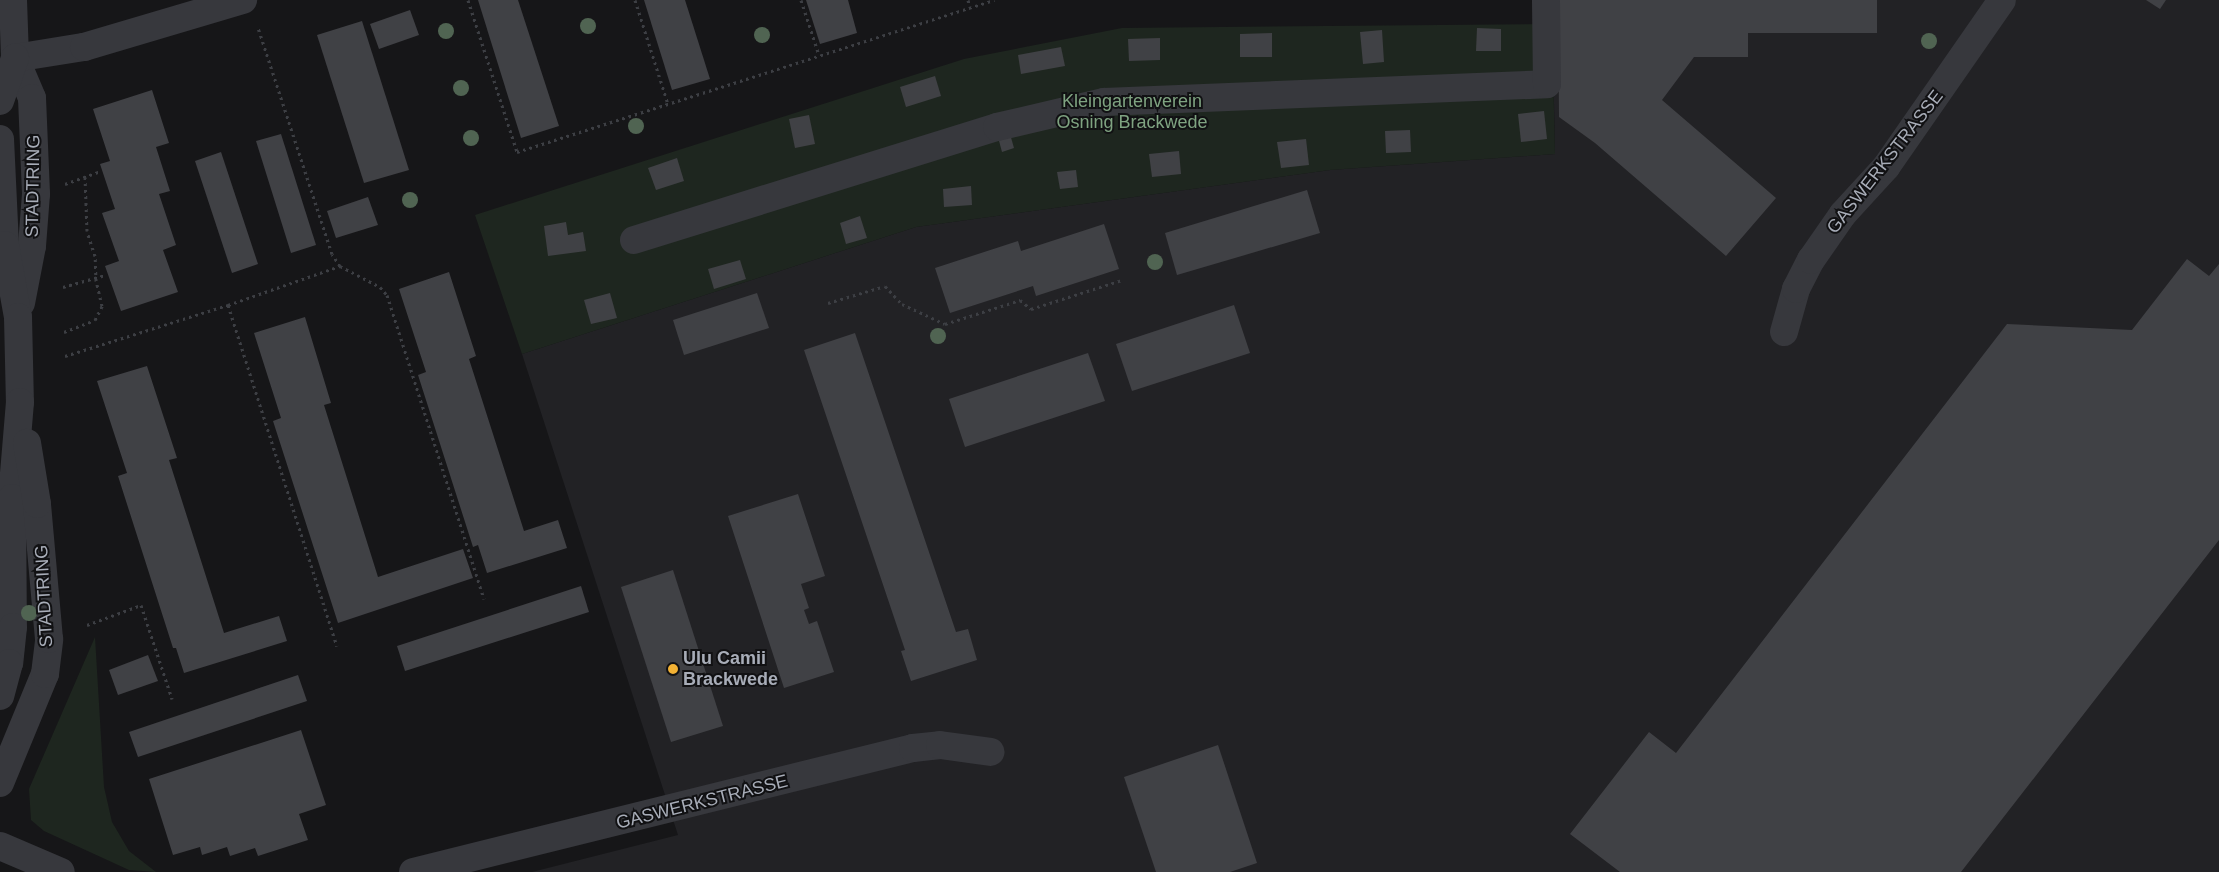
<!DOCTYPE html>
<style>
body{margin:0}
#map{position:relative;width:2219px;height:872px;overflow:hidden;background:#161618;font-family:Helvetica,sans-serif}
div>[style]{position:absolute}
.built>*{inset:0;background:#222225}
.green>*{inset:0;background:#1e261f}
.building>*{inset:0;background:#404145}
.path>*{height:3px;margin-top:-1.5px;transform-origin:0;background:repeating-linear-gradient(90deg,#3d3f44 0 2.5px,transparent 0 6.5px)}
.minor>*{height:28px;margin:-14px;padding:0 14px;transform-origin:14px;border-radius:14px;background:#37383d}
.trees>*{width:16px;height:16px;margin:-8px;border-radius:50%;background:#506452}
.dots>*{width:14px;height:14px;translate:-50% -50%;box-sizing:border-box;border:2px solid #111113;border-radius:50%}
span{translate:-50% -50%;white-space:nowrap;text-align:center;line-height:1.15;-webkit-text-stroke:4px #111113;paint-order:stroke}
.park-label{font-size:18px;color:#7fa381}
.street-label{font-size:18px;color:#a8adb8}
.poi-label{font-size:18px;color:#a8adb8;font-weight:700}
.left{translate:0 -50%;text-align:left}
</style>
<div id="map">
<div class="built">
<div style="clip-path:polygon(1552px 0,2219px 0,2219px 872px,532px 872px,678px 835px,522px 354px,916px 227px,1330px 170px,1555px 154px)"></div>
</div>
<div class="green">
<div style="clip-path:polygon(1552px 24px,1555px 154px,1330px 170px,916px 227px,522px 354px,475px 215px,964px 59px,1122px 28px)"></div>
<div style="clip-path:polygon(95px 637px,104px 787px,112px 822px,129px 851px,156px 872px,129px 870px,44px 831px,31px 820px,29px 789px)"></div>
</div>
<div class="building">
<div style="clip-path:polygon(478px 0,518px 0,559px 126px,521px 138px)"></div>
<div style="clip-path:polygon(644px 0,685px 0,710px 79px,672px 90px)"></div>
<div style="clip-path:polygon(806px 0,848px 0,857px 33px,820px 44px)"></div>
<div style="clip-path:polygon(1558px 0,1877px 0,1877px 33px,1748px 33px,1748px 57px,1694px 57px,1662px 100px,1776px 198px,1726px 256px,1595px 143px,1559px 117px)"></div>
<div style="clip-path:polygon(2146px 0,2166px 0,2160px 9px)"></div>
<div style="clip-path:polygon(410px 10px,419px 35px,379px 49px,370px 24px)"></div>
<div style="clip-path:polygon(362px 21px,409px 170px,364px 183px,317px 35px)"></div>
<div style="clip-path:polygon(1477px 28px,1501px 29px,1501px 51px,1476px 51px)"></div>
<div style="clip-path:polygon(1382px 30px,1384px 62px,1363px 64px,1360px 32px)"></div>
<div style="clip-path:polygon(1272px 33px,1272px 57px,1240px 57px,1240px 34px)"></div>
<div style="clip-path:polygon(1160px 38px,1160px 60px,1129px 61px,1128px 39px)"></div>
<div style="clip-path:polygon(1061px 47px,1065px 66px,1021px 74px,1018px 55px)"></div>
<div style="clip-path:polygon(935px 76px,941px 96px,906px 107px,900px 87px)"></div>
<div style="clip-path:polygon(152px 90px,169px 143px,156px 147px,170px 191px,159px 194px,176px 245px,163px 250px,178px 292px,121px 311px,105px 266px,119px 261px,102px 213px,115px 209px,100px 164px,110px 161px,93px 109px)"></div>
<div style="clip-path:polygon(1544px 111px,1547px 139px,1521px 142px,1518px 114px)"></div>
<div style="clip-path:polygon(809px 115px,815px 144px,795px 148px,789px 119px)"></div>
<div style="clip-path:polygon(1410px 130px,1411px 152px,1386px 153px,1385px 131px)"></div>
<div style="clip-path:polygon(281px 134px,316px 245px,291px 253px,256px 141px)"></div>
<div style="clip-path:polygon(1010px 134px,1014px 148px,1002px 152px,998px 137px)"></div>
<div style="clip-path:polygon(1306px 139px,1309px 165px,1281px 168px,1277px 142px)"></div>
<div style="clip-path:polygon(1179px 151px,1181px 174px,1152px 177px,1149px 154px)"></div>
<div style="clip-path:polygon(221px 152px,258px 264px,232px 273px,195px 161px)"></div>
<div style="clip-path:polygon(677px 158px,684px 181px,656px 190px,648px 168px)"></div>
<div style="clip-path:polygon(1076px 170px,1078px 187px,1060px 189px,1057px 172px)"></div>
<div style="clip-path:polygon(971px 186px,972px 205px,944px 207px,943px 189px)"></div>
<div style="clip-path:polygon(1307px 190px,1320px 233px,1177px 275px,1165px 233px)"></div>
<div style="clip-path:polygon(368px 197px,378px 225px,336px 238px,327px 211px)"></div>
<div style="clip-path:polygon(860px 216px,867px 238px,846px 244px,840px 223px)"></div>
<div style="clip-path:polygon(566px 222px,568px 235px,583px 232px,586px 251px,548px 256px,544px 226px)"></div>
<div style="clip-path:polygon(1104px 224px,1119px 269px,1036px 296px,1033px 286px,950px 313px,935px 268px,1018px 241px,1021px 251px)"></div>
<div style="clip-path:polygon(2187px 259px,2209px 276px,2219px 264px,2219px 540px,1961px 872px,1620px 872px,1570px 834px,1649px 732px,1676px 753px,2007px 324px,2132px 330px)"></div>
<div style="clip-path:polygon(740px 260px,746px 279px,714px 289px,708px 269px)"></div>
<div style="clip-path:polygon(449px 272px,476px 356px,469px 359px,524px 531px,558px 520px,567px 548px,487px 573px,478px 545px,473px 547px,418px 375px,426px 372px,399px 289px)"></div>
<div style="clip-path:polygon(610px 293px,617px 318px,591px 324px,584px 300px)"></div>
<div style="clip-path:polygon(757px 293px,769px 328px,684px 355px,673px 320px)"></div>
<div style="clip-path:polygon(1234px 305px,1250px 353px,1132px 391px,1116px 344px)"></div>
<div style="clip-path:polygon(305px 317px,331px 403px,324px 405px,378px 577px,463px 549px,473px 578px,338px 623px,273px 421px,281px 418px,254px 333px)"></div>
<div style="clip-path:polygon(855px 333px,956px 632px,968px 629px,977px 660px,911px 681px,901px 651px,905px 650px,804px 350px)"></div>
<div style="clip-path:polygon(1088px 353px,1105px 401px,965px 447px,949px 399px)"></div>
<div style="clip-path:polygon(147px 366px,177px 458px,169px 460px,224px 633px,279px 616px,287px 641px,184px 673px,176px 648px,173px 648px,118px 476px,127px 473px,97px 381px)"></div>
<div style="clip-path:polygon(798px 494px,825px 576px,801px 584px,809px 608px,804px 610px,809px 624px,817px 621px,834px 672px,784px 688px,728px 516px)"></div>
<div style="clip-path:polygon(673px 570px,723px 726px,671px 742px,621px 587px)"></div>
<div style="clip-path:polygon(581px 586px,589px 612px,405px 671px,397px 646px)"></div>
<div style="clip-path:polygon(148px 655px,158px 681px,118px 695px,109px 670px)"></div>
<div style="clip-path:polygon(298px 675px,307px 701px,138px 757px,129px 732px)"></div>
<div style="clip-path:polygon(301px 730px,326px 805px,299px 814px,308px 840px,258px 856px,255px 848px,230px 856px,227px 847px,202px 855px,200px 847px,173px 855px,149px 779px)"></div>
<div style="clip-path:polygon(1218px 745px,1257px 863px,1230px 872px,1156px 872px,1124px 777px)"></div>
</div>
<div class="path">
<div style="left:468px;top:0;width:160px;rotate:72.1deg"></div>
<div style="left:517px;top:152px;width:501px;rotate:-17.67deg"></div>
<div style="left:635px;top:0;width:109px;rotate:72.4deg"></div>
<div style="left:801px;top:0;width:58px;rotate:71.9deg"></div>
<div style="left:968px;top:0;width:7px;rotate:74deg"></div>
<div style="left:65px;top:184px;width:37px;rotate:-20deg"></div>
<div style="left:340px;top:266px;width:45px;rotate:27.7deg"></div>
<div style="left:380px;top:287px;width:11px;rotate:49deg"></div>
<div style="left:387px;top:295px;width:319px;rotate:72.3deg"></div>
<div style="left:63px;top:287px;width:44px;rotate:-15.9deg"></div>
<div style="left:828px;top:303px;width:59px;rotate:-16.6deg"></div>
<div style="left:885px;top:286px;width:25px;rotate:47deg"></div>
<div style="left:902px;top:304px;width:47px;rotate:24.9deg"></div>
<div style="left:945px;top:324px;width:79px;rotate:-17.7deg"></div>
<div style="left:1020px;top:300px;width:14px;rotate:39deg"></div>
<div style="left:1031px;top:309px;width:96px;rotate:-17.7deg"></div>
<div style="left:228px;top:305px;width:358px;rotate:72.3deg"></div>
<div style="left:64px;top:332px;width:33px;rotate:-21deg"></div>
<div style="left:95px;top:320px;width:16px;rotate:-63deg"></div>
<div style="left:102px;top:306px;width:26px;rotate:-103deg"></div>
<div style="left:96px;top:281px;width:25px;rotate:-92deg"></div>
<div style="left:95px;top:256px;width:26px;rotate:-108deg"></div>
<div style="left:87px;top:231px;width:54px;rotate:-92.1deg"></div>
<div style="left:65px;top:356px;width:171px;rotate:-17.4deg"></div>
<div style="left:228px;top:305px;width:119px;rotate:-19.2deg"></div>
<div style="left:340px;top:266px;width:14px;rotate:-124deg"></div>
<div style="left:332px;top:254px;width:239px;rotate:-108.1deg"></div>
<div style="left:87px;top:625px;width:58px;rotate:-20.3deg"></div>
<div style="left:141px;top:605px;width:99px;rotate:71.7deg"></div>
</div>
<div class="minor">
<div style="left:13px;top:0;width:58px;rotate:88deg"></div>
<div style="left:15px;top:58px;width:43px;rotate:67deg"></div>
<div style="left:32px;top:98px;width:96px;rotate:87.6deg"></div>
<div style="left:36px;top:194px;width:52px;rotate:94.4deg"></div>
<div style="left:32px;top:246px;width:58px;rotate:100.9deg"></div>
<div style="left:15px;top:58px;width:70px;rotate:-9.1deg"></div>
<div style="left:84px;top:47px;width:166px;rotate:-16.5deg"></div>
<div style="left:0;top:101px;width:46px;rotate:-70.8deg"></div>
<div style="left:0;top:139px;width:106px;rotate:87.3deg"></div>
<div style="left:5px;top:245px;width:73px;rotate:79.8deg"></div>
<div style="left:18px;top:317px;width:85px;rotate:88.7deg"></div>
<div style="left:20px;top:402px;width:96px;rotate:94.8deg"></div>
<div style="left:12px;top:498px;width:129px;rotate:89.6deg"></div>
<div style="left:13px;top:627px;width:36px;rotate:96deg"></div>
<div style="left:9px;top:663px;width:34px;rotate:105deg"></div>
<div style="left:634px;top:240px;width:380px;rotate:-17.3deg"></div>
<div style="left:997px;top:127px;width:110px;rotate:-13.2deg"></div>
<div style="left:1104px;top:102px;width:443px;rotate:-2.3deg"></div>
<div style="left:1547px;top:84px;width:84px;rotate:-90.7deg"></div>
<div style="left:1784px;top:332px;width:45px;rotate:-74.4deg"></div>
<div style="left:1796px;top:289px;width:33px;rotate:-63deg"></div>
<div style="left:1811px;top:260px;width:56px;rotate:-55.2deg"></div>
<div style="left:1843px;top:214px;width:64px;rotate:-47.5deg"></div>
<div style="left:1886px;top:167px;width:203px;rotate:-55.2deg"></div>
<div style="left:0;top:783px;width:118px;rotate:-67.6deg"></div>
<div style="left:45px;top:674px;width:35px;rotate:-83deg"></div>
<div style="left:49px;top:639px;width:136px;rotate:-95.1deg"></div>
<div style="left:37px;top:504px;width:62px;rotate:-99.3deg"></div>
<div style="left:0;top:846px;width:66px;rotate:23.1deg"></div>
<div style="left:413px;top:872px;width:515px;rotate:-13.93deg"></div>
<div style="left:913px;top:748px;width:27px;rotate:-6deg"></div>
<div style="left:940px;top:745px;width:51px;rotate:7.8deg"></div>
</div>
<div class="trees">
<div style="left:588px;top:26px"></div>
<div style="left:446px;top:31px"></div>
<div style="left:762px;top:35px"></div>
<div style="left:1929px;top:41px"></div>
<div style="left:461px;top:88px"></div>
<div style="left:636px;top:126px"></div>
<div style="left:471px;top:138px"></div>
<div style="left:410px;top:200px"></div>
<div style="left:1155px;top:262px"></div>
<div style="left:938px;top:336px"></div>
<div style="left:29px;top:613px"></div>
</div>
<div class="dots">
<div style="left:673px;top:669px;background:#f2b134"></div>
</div>
<div class="park-label">
<span style="left:1132px;top:112px">Kleingartenverein<br>Osning Brackwede</span>
</div>
<div class="street-label">
<span style="left:1885px;top:162px;rotate:-52deg">GASWERKSTRASSE</span>
<span style="left:33px;top:186px;rotate:-89deg">STADTRING</span>
<span style="left:44px;top:596px;rotate:-93deg">STADTRING</span>
<span style="left:702px;top:802px;rotate:-14deg">GASWERKSTRASSE</span>
</div>
<div class="poi-label">
<span class="left" style="left:683px;top:669px">Ulu Camii<br>Brackwede</span>
</div>
</div>
